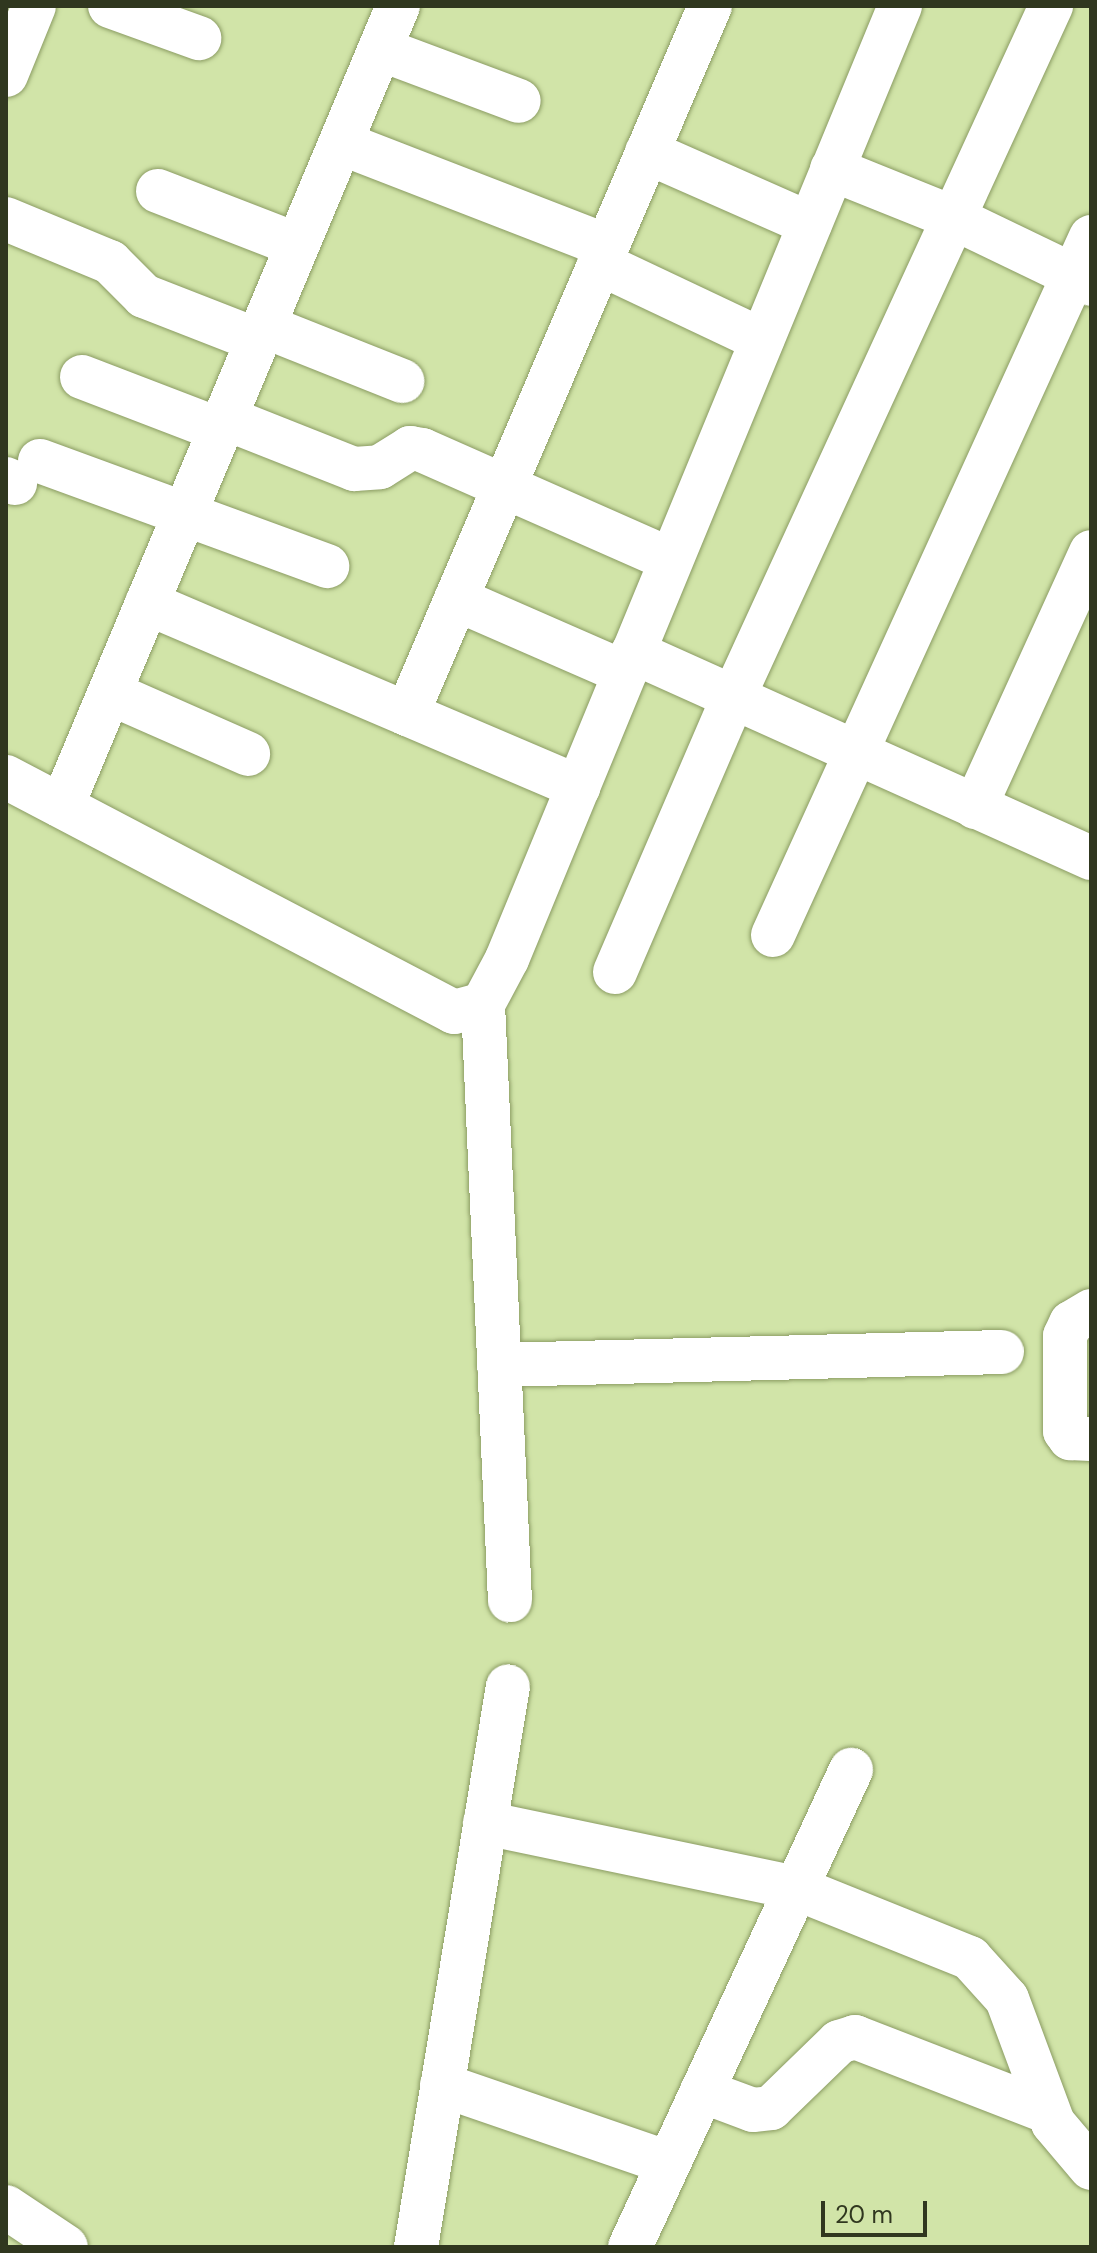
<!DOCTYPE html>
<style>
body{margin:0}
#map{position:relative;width:1097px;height:2253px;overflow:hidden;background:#d1e4a8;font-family:"DM Sans",sans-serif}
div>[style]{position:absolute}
.roads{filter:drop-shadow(0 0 2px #8b9c63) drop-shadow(0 0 2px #8b9c63)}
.street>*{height:44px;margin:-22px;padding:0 22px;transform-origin:22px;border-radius:22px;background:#fff}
span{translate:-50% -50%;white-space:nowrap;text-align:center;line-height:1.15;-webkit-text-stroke:7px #d1e4a8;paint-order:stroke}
.frame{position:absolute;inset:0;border:8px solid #30371f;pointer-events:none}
.scale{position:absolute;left:821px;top:2201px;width:106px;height:36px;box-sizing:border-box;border:4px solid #30371f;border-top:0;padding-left:10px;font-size:24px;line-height:28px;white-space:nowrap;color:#30371f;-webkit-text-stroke:6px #d1e4a8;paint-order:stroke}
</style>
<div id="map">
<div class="roads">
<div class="street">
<div style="left:110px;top:6px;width:95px;rotate:19.8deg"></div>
<div style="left:380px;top:49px;width:148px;rotate:20.5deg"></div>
<div style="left:6px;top:75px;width:74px;rotate:-67.9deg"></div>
<div style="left:341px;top:143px;width:285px;rotate:21.2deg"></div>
<div style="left:647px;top:152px;width:178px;rotate:23.8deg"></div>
<div style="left:832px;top:169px;width:131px;rotate:21.9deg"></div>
<div style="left:954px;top:218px;width:152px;rotate:25.7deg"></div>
<div style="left:158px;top:191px;width:149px;rotate:21.2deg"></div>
<div style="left:6px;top:219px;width:113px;rotate:22.5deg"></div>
<div style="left:110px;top:262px;width:48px;rotate:45deg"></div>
<div style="left:144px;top:296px;width:121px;rotate:21.3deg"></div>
<div style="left:599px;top:263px;width:180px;rotate:25.3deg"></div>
<div style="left:264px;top:326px;width:149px;rotate:21.7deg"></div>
<div style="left:82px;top:377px;width:148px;rotate:21deg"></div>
<div style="left:225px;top:418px;width:139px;rotate:21.6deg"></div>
<div style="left:354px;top:469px;width:26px;rotate:-4deg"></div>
<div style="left:380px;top:467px;width:36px;rotate:-32deg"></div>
<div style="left:410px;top:448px;width:12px;rotate:9deg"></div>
<div style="left:422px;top:450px;width:272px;rotate:23.8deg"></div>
<div style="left:40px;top:461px;width:306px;rotate:20.1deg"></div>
<div style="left:6px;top:479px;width:10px;rotate:24deg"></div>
<div style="left:456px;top:599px;width:184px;rotate:23.6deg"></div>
<div style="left:147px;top:603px;width:469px;rotate:23.1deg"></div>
<div style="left:633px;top:652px;width:502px;rotate:24.22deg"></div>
<div style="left:110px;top:693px;width:151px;rotate:23.8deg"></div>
<div style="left:407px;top:714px;width:770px;rotate:-66.83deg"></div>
<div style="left:6px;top:777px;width:506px;rotate:27.68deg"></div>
<div style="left:454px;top:1012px;width:30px;rotate:-15deg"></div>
<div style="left:483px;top:1004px;width:51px;rotate:-61.9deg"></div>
<div style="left:507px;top:959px;width:1031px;rotate:-67.59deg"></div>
<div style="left:62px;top:806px;width:868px;rotate:-67.22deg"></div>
<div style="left:975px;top:807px;width:280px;rotate:-65.5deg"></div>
<div style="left:773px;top:935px;width:767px;rotate:-65.51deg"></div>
<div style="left:615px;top:972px;width:298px;rotate:-66.7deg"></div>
<div style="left:733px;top:698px;width:762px;rotate:-65.32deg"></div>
<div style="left:483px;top:1004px;width:597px;rotate:87.41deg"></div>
<div style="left:1091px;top:1311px;width:23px;rotate:149deg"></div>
<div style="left:1071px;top:1323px;width:14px;rotate:115deg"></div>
<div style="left:1065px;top:1336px;width:95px;rotate:90deg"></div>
<div style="left:1065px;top:1431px;width:9px;rotate:54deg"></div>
<div style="left:1070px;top:1438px;width:21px;rotate:3deg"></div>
<div style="left:499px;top:1365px;width:503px;rotate:-1.48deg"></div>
<div style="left:485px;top:1823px;width:318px;rotate:11.8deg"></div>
<div style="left:796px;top:1888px;width:188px;rotate:21.9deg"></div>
<div style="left:970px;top:1958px;width:55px;rotate:47.9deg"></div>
<div style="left:1007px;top:1999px;width:132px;rotate:69.6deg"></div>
<div style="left:1053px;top:2123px;width:59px;rotate:49.8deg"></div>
<div style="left:442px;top:2085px;width:239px;rotate:19deg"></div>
<div style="left:702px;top:2091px;width:54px;rotate:20.4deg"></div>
<div style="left:753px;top:2110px;width:18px;rotate:-6deg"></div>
<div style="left:771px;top:2108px;width:95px;rotate:-44.1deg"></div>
<div style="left:839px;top:2042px;width:17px;rotate:-17deg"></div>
<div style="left:855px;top:2037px;width:207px;rotate:21.2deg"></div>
<div style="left:6px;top:2207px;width:72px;rotate:33.7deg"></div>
<div style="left:416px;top:2247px;width:568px;rotate:-80.69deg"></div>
<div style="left:630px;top:2247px;width:526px;rotate:-65.14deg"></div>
</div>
</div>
<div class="frame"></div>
<div class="scale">20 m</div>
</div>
